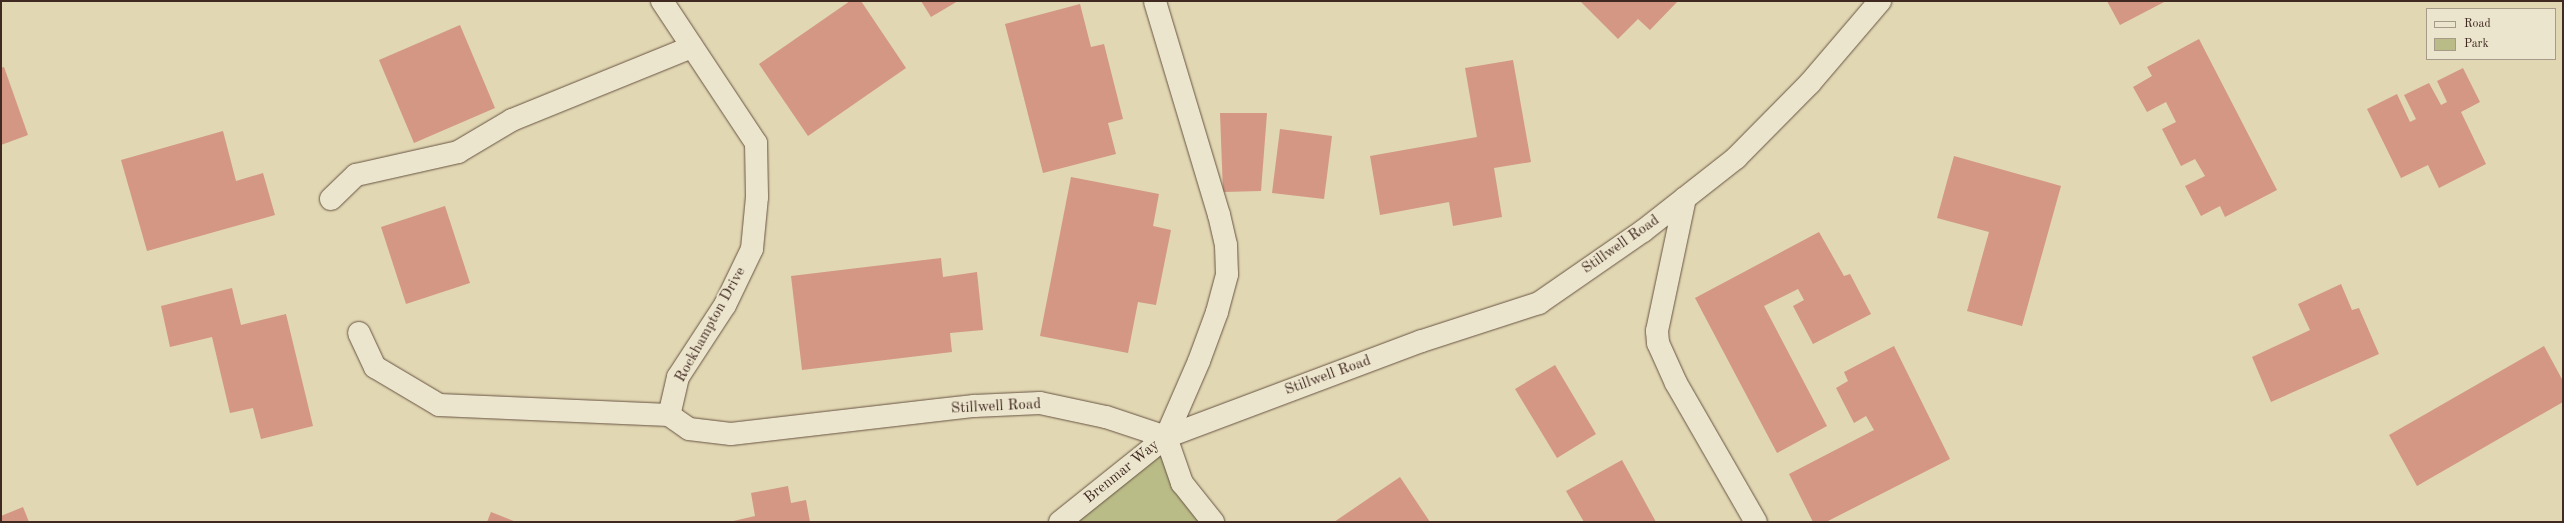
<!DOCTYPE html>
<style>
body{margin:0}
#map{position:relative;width:2564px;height:523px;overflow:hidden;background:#e1d7b2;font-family:"Old Standard TT",serif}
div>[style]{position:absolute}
.green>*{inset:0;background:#babc87}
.building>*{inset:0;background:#d39784}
.roads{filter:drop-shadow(0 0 1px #685444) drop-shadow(0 0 1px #685444)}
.minor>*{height:22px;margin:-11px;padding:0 11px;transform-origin:11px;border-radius:11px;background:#ece5cd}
span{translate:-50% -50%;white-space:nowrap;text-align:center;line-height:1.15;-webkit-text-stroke:3.5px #ece5cd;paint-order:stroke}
.street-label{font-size:15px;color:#402920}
.frame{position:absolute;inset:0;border:2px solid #402920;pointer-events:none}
.legend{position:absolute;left:2426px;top:8px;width:130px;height:52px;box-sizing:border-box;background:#ece5cd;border:1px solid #a79a88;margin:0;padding:5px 7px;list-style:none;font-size:12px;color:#402920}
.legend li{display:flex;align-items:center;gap:8px;height:20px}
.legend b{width:20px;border:1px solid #a79a88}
</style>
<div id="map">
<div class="green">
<div style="clip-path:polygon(1162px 452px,1205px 522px,1075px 522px)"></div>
</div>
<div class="building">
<div style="clip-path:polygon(850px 1px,861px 1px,906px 68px,808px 136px,759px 64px)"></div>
<div style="clip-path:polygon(921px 1px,958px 1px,931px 17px)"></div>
<div style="clip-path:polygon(1580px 1px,1678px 1px,1650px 30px,1638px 19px,1618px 39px)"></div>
<div style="clip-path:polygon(2107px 1px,2166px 1px,2120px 25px)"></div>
<div style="clip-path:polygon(1080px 4px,1091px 47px,1104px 44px,1123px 119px,1108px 123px,1116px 154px,1043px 173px,1005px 24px)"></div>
<div style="clip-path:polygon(460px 25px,495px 108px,414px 143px,379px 60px)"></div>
<div style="clip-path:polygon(2199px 39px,2277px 190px,2225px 217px,2220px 206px,2201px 216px,2185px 186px,2205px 176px,2195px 159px,2181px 166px,2162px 129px,2176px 122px,2166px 102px,2147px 112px,2133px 87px,2152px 76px,2147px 67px)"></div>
<div style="clip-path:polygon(1513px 60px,1531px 162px,1494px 168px,1502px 217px,1453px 226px,1449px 202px,1380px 215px,1370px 156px,1477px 137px,1465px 68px)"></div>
<div style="clip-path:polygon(4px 67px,28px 135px,1px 145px,1px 68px)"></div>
<div style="clip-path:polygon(2463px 68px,2480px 102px,2461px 112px,2486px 164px,2439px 188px,2428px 165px,2401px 178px,2367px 109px,2397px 94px,2410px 122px,2416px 119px,2404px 95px,2429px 83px,2441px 105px,2447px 102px,2437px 81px)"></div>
<div style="clip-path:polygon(1220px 113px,1267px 113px,1261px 191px,1223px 192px)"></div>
<div style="clip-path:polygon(1280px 129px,1332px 136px,1324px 199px,1272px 193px)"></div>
<div style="clip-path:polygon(223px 131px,236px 181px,263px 173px,275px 215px,147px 251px,121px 160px)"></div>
<div style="clip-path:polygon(1954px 156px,2061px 186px,2022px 326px,1967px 311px,1989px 232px,1937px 218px)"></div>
<div style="clip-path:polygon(1071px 177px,1159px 194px,1153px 226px,1171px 230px,1156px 305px,1138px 302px,1128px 353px,1040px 336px)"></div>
<div style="clip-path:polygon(445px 206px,470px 283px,406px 304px,381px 227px)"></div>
<div style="clip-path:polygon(1819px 232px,1844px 276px,1850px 274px,1871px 314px,1813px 344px,1793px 306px,1804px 300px,1798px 289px,1764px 306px,1827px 426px,1777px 453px,1695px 298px)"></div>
<div style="clip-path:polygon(941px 258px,943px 277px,977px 272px,983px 330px,950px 333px,952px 352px,802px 370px,791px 276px)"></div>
<div style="clip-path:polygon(2341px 284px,2352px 310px,2359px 308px,2379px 354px,2271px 402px,2252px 357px,2310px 330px,2298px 304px)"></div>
<div style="clip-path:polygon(232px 288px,241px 325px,286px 314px,313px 426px,261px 439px,253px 408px,230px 413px,212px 337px,170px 347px,161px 306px)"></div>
<div style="clip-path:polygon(1894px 346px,1950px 459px,1826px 522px,1813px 522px,1789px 474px,1874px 430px,1866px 416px,1854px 423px,1836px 388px,1848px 381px,1844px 372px)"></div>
<div style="clip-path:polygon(2544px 346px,2563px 381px,2563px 402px,2417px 486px,2389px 435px)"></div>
<div style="clip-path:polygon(1555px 365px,1596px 434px,1557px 458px,1515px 389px)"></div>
<div style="clip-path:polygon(1622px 460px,1656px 522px,1584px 522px,1566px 491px)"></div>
<div style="clip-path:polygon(1400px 477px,1430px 522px,1334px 522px)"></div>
<div style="clip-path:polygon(788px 486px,791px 503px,806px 500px,810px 522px,729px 522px,755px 516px,751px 493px)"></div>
<div style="clip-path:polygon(23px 507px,29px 522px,1px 522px,1px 516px)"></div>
<div style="clip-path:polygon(491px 512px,516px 522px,487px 522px)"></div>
</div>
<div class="roads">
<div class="minor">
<div style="left:662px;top:1px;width:170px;rotate:56.5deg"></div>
<div style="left:756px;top:143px;width:54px;rotate:88.9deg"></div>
<div style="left:757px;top:197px;width:52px;rotate:95.5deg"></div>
<div style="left:752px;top:249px;width:62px;rotate:115.7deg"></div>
<div style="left:725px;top:305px;width:86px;rotate:123.1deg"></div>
<div style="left:678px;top:377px;width:39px;rotate:103deg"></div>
<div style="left:1685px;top:198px;width:136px;rotate:101.9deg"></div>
<div style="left:1657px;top:331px;width:12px;rotate:85deg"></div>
<div style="left:1658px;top:343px;width:44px;rotate:65.8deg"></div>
<div style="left:1676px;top:383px;width:160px;rotate:60.1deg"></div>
<div style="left:331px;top:199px;width:35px;rotate:-44deg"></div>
<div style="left:356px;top:175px;width:105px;rotate:-12.7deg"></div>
<div style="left:458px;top:152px;width:63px;rotate:-30.7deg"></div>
<div style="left:512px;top:120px;width:194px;rotate:-22.1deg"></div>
<div style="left:359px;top:333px;width:38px;rotate:65deg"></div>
<div style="left:375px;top:367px;width:74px;rotate:30.7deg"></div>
<div style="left:439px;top:405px;width:230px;rotate:2.5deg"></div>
<div style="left:669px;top:415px;width:24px;rotate:35deg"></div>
<div style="left:689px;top:429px;width:42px;rotate:6.8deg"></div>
<div style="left:731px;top:434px;width:245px;rotate:-6.6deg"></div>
<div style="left:974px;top:406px;width:66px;rotate:-2.6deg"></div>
<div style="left:1040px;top:403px;width:67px;rotate:12deg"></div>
<div style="left:1106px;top:417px;width:63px;rotate:18.4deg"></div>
<div style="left:1166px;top:437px;width:273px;rotate:-20.6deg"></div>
<div style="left:1422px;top:341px;width:123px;rotate:-18deg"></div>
<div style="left:1539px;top:303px;width:126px;rotate:-34.7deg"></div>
<div style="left:1643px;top:231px;width:118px;rotate:-38.1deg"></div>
<div style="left:1736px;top:158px;width:105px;rotate:-45.4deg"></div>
<div style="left:1810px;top:83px;width:108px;rotate:-49.5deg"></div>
<div style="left:1166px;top:437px;width:49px;rotate:70.8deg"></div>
<div style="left:1182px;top:483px;width:50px;rotate:51.5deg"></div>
<div style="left:1060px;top:522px;width:136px;rotate:-38.7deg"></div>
<div style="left:1166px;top:437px;width:83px;rotate:-66.5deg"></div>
<div style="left:1199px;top:361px;width:52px;rotate:-69.8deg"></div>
<div style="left:1217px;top:312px;width:39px;rotate:-75deg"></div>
<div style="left:1227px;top:274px;width:29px;rotate:-92deg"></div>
<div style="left:1226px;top:245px;width:31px;rotate:-103deg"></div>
<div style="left:1219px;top:215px;width:223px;rotate:-106.7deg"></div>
</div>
</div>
<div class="street-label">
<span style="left:1621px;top:245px;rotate:-35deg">Stillwell Road</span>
<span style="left:711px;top:325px;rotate:-61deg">Rockhampton Drive</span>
<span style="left:1328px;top:376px;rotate:-20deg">Stillwell Road</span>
<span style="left:996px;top:407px;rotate:-3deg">Stillwell Road</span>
<span style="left:1122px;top:472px;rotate:-39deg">Brenmar Way</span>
</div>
<div class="frame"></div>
<ul class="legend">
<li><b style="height:5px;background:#ece5cd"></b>Road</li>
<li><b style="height:11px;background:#babc87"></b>Park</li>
</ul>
</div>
